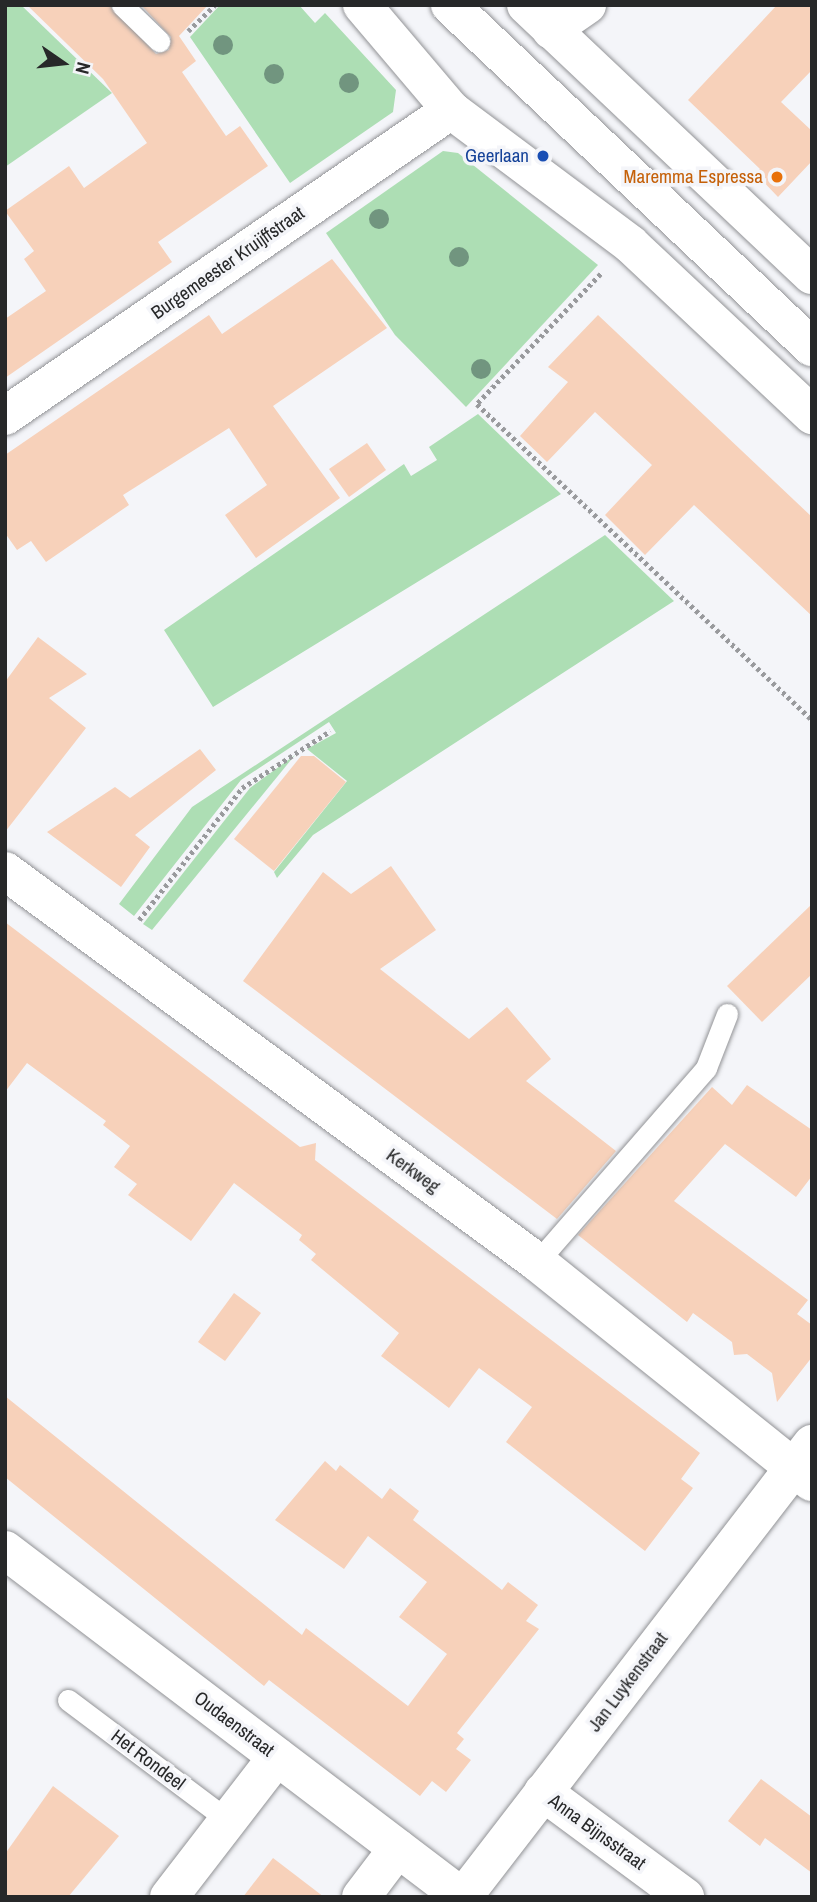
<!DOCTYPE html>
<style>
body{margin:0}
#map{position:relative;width:817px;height:1902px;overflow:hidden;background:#f4f5f9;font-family:"Archivo Narrow",sans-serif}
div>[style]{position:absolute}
.green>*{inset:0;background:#addeb4}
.building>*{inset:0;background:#f7d1ba}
.path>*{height:4.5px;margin-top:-2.25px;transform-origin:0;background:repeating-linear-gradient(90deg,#999a9d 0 3.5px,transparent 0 7px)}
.roads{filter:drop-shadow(0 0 2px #929396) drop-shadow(0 0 2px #929396)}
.service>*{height:21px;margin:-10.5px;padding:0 10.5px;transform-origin:10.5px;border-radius:10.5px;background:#fff}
.minor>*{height:38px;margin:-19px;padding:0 19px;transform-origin:19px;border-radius:19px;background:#fff}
.tertiary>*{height:38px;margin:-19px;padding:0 19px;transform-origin:19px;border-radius:19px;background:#fff}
.trees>*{width:20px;height:20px;margin:-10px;border-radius:50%;background:#71957f}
.dots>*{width:19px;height:19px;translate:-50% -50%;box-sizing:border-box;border:4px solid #f4f5f9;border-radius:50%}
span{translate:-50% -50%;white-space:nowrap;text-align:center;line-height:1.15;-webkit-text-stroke:7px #f4f5f9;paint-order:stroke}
.transit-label{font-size:19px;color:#164399}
.right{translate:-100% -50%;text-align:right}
.food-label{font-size:19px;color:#c56008}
.street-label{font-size:19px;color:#272829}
.frame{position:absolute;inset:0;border:7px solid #272829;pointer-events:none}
.north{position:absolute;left:28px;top:28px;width:70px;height:70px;-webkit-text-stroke:5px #f4f5f9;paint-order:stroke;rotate:104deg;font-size:19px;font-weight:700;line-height:28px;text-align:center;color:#272829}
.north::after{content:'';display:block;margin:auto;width:24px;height:32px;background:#272829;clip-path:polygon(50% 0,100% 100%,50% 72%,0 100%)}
</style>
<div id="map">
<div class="green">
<div style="clip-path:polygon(5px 5px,21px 5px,112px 93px,5px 167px)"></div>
<div style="clip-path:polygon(220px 5px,299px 5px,315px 23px,325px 13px,396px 90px,393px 112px,290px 183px,190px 37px)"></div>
<div style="clip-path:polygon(443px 151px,458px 153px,598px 265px,466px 407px,395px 335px,326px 233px)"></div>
<div style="clip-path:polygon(478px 414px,561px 494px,213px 707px,164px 630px,404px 464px,411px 476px,437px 460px,429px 447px)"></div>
<div style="clip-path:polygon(605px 535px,674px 601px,313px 835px,277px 878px,274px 872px,347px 781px,307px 749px,336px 733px,329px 722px,241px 780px,134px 916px,119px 904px,192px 807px)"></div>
<div style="clip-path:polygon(295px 755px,152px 930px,143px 924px,250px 788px)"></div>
</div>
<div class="building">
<div style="clip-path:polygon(27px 5px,109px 5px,156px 54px,169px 50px,171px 37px,141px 5px,208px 5px,179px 36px,196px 61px,182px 72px,226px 136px,240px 126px,268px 166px,158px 242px,172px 262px,5px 378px,5px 319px,46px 291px,24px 259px,34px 251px,5px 211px,69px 166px,84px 188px,147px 143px,103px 79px)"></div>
<div style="clip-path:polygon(777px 5px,812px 5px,812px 70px,781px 102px,812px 131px,812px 161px,778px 197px,755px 173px,760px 169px,688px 100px)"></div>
<div style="clip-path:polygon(332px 259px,387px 328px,273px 406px,340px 498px,256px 558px,225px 515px,267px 485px,229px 428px,123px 495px,129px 505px,46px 562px,31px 541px,17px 550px,5px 533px,5px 455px,209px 315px,222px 334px)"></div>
<div style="clip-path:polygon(598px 315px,812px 517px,812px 616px,694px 505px,645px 555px,605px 515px,652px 465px,595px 412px,547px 462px,520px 436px,568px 382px,548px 367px)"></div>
<div style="clip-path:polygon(367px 443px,386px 470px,349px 497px,329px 469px)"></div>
<div style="clip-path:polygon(38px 637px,87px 674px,49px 698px,86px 728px,5px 832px,5px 682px)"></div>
<div style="clip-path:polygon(200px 749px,216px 770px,135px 835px,150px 847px,121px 887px,47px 832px,115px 787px,130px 798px)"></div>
<div style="clip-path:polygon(301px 756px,314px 756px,346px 782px,274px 871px,234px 839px)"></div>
<div style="clip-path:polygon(391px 866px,436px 930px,380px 969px,469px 1039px,507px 1007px,551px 1059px,526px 1081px,616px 1151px,557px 1219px,243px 981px,323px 872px,351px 894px)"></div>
<div style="clip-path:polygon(812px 904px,812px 974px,762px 1022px,727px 986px)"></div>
<div style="clip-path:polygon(5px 922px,300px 1147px,316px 1143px,315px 1160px,700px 1453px,681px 1479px,693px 1488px,645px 1551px,506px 1442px,532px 1407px,479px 1368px,449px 1408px,381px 1356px,399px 1333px,311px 1260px,316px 1254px,299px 1240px,302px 1235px,234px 1183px,191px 1241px,128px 1195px,137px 1184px,114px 1167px,130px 1146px,103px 1125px,106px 1121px,27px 1063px,5px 1092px)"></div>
<div style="clip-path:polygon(747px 1085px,812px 1130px,812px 1176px,796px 1197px,725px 1144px,674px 1201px,808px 1300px,797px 1314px,812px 1325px,812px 1357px,777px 1402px,772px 1373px,747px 1354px,734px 1355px,732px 1342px,693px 1313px,687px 1322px,578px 1235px,712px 1087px,732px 1105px)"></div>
<div style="clip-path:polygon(234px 1293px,261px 1313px,225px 1361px,198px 1342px)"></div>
<div style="clip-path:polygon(5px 1396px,302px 1635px,306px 1628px,408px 1706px,447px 1654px,399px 1617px,427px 1582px,368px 1536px,344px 1569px,275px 1520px,325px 1461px,336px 1471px,340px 1465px,382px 1499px,390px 1488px,419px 1511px,413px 1520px,502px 1590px,508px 1582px,538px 1605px,526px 1621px,539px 1629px,457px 1733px,464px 1739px,456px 1749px,471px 1760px,446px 1792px,432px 1781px,420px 1796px,269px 1680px,264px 1686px,5px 1477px)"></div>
<div style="clip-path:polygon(761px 1779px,812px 1817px,812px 1873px,765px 1838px,760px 1846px,728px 1821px)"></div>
<div style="clip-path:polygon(53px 1786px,119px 1836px,68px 1897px,5px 1897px,5px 1854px)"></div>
<div style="clip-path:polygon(273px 1858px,324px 1897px,243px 1897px)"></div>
</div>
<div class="path">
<div style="left:188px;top:31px;width:37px;rotate:-44deg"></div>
<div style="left:601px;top:274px;width:180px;rotate:133.6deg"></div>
<div style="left:477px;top:404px;width:461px;rotate:43.3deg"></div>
<div style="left:139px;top:920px;width:167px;rotate:-52deg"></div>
<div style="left:242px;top:788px;width:105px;rotate:-32.9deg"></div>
</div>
<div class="roads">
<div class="service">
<div style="left:122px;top:5px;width:52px;rotate:44.2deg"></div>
<div style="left:537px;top:1262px;width:257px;rotate:-48.9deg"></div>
<div style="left:706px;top:1068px;width:58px;rotate:-68.7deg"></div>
<div style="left:68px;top:1700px;width:200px;rotate:36.9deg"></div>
</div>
<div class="minor">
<div style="left:362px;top:5px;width:138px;rotate:49.7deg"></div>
<div style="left:451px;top:110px;width:224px;rotate:36.8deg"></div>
<div style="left:630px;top:244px;width:250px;rotate:43.2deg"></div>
<div style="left:526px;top:5px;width:393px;rotate:43.4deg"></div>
<div style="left:551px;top:30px;width:44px;rotate:-34.8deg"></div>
<div style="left:5px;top:416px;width:541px;rotate:-34.45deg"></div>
<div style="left:5px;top:871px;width:660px;rotate:36.31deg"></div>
<div style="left:537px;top:1262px;width:352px;rotate:38.7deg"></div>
<div style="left:5px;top:1550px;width:574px;rotate:37.21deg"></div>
<div style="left:543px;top:1792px;width:177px;rotate:36.5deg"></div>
<div style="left:169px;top:1897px;width:177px;rotate:-52.4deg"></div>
<div style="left:361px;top:1897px;width:61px;rotate:-52.9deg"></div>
<div style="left:463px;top:1897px;width:572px;rotate:-52.39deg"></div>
</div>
<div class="tertiary">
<div style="left:450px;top:5px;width:498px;rotate:43.4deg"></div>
</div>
</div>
<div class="trees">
<div style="left:223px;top:45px"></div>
<div style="left:274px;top:74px"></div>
<div style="left:349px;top:83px"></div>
<div style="left:379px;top:219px"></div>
<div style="left:459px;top:257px"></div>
<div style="left:481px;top:369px"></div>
</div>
<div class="dots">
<div style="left:543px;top:156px;background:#1a4fb4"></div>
<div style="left:777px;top:177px;background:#e8710a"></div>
</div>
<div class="transit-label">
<span class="right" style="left:529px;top:156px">Geerlaan</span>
</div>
<div class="food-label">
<span class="right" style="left:763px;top:177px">Maremma Espressa</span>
</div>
<div class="street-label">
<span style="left:228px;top:263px;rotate:-35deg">Burgemeester Kruijffstraat</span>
<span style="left:413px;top:1171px;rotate:36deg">Kerkweg</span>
<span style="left:628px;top:1682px;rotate:-53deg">Jan Luykenstraat</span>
<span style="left:234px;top:1724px;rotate:37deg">Oudaenstraat</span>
<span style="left:148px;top:1760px;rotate:37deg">Het Rondeel</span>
<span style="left:597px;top:1832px;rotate:36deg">Anna Bijnsstraat</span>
</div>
<div class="frame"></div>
<div class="north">N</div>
</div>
